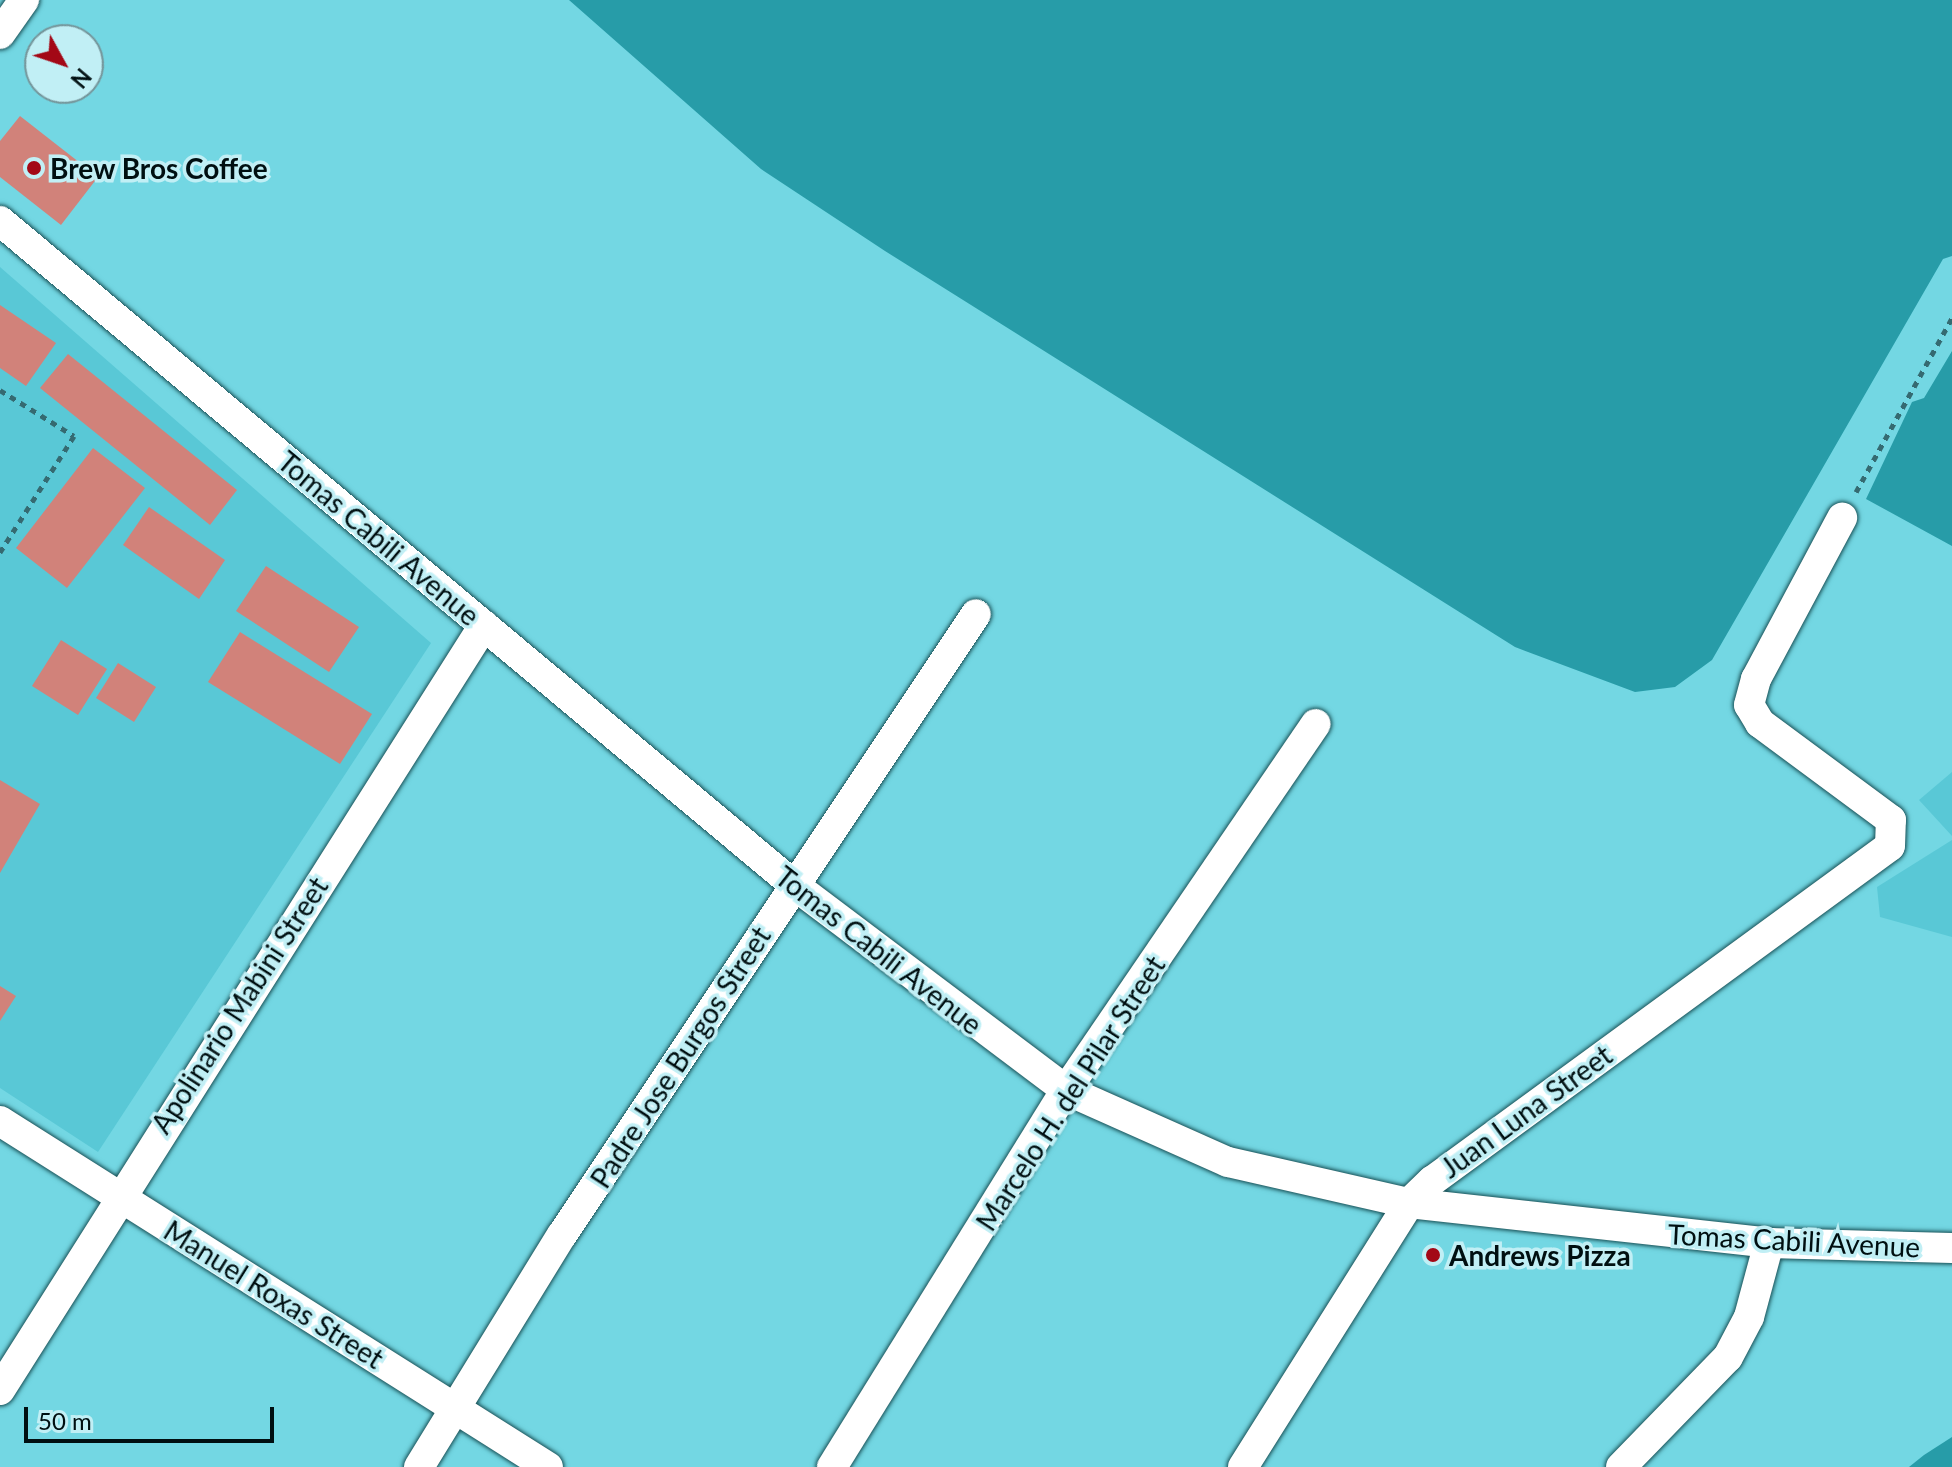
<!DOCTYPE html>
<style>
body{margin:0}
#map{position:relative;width:1952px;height:1467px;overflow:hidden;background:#73d7e3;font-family:Lato,sans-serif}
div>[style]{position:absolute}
.built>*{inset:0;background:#59c8d6}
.water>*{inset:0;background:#279ca8}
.building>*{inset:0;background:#d1827a}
.path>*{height:5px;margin-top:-2.5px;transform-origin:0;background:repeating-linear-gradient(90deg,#356a71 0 6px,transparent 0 12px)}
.roads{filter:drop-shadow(0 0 2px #195056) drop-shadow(0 0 2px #195056)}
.street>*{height:30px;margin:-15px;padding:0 15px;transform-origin:15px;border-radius:15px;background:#fff}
.dots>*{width:22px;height:22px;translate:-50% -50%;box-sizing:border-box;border:4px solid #c1eff5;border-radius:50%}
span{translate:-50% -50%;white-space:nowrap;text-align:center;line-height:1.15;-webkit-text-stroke:7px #c1eff5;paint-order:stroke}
.poi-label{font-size:28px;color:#000f11;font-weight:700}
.left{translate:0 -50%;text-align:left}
.street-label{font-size:28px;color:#000f11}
.north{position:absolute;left:24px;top:24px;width:80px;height:80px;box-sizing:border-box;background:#c1eff5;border:2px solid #74959a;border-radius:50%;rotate:130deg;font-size:22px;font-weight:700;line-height:32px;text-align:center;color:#000f11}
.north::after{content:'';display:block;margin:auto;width:28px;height:36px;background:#a30816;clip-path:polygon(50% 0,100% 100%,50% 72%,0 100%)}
.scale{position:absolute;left:24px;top:1407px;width:250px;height:36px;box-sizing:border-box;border:4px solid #000f11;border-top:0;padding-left:10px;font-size:24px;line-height:28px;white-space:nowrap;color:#000f11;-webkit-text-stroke:6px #c1eff5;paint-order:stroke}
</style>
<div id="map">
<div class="built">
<div style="clip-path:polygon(0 267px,431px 643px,98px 1152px,0 1088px)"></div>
<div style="clip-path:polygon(1952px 772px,1952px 836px,1919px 800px)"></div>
<div style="clip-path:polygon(1952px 840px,1952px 937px,1880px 917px,1877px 887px)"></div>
</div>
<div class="water">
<div style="clip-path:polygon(569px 0,1952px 0,1952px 256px,1943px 259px,1712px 660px,1675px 687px,1635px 692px,1515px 647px,885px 251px,761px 169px)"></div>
<div style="clip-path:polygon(1952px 351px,1952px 546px,1866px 499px,1912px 402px,1924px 398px)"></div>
<div style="clip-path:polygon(1952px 1437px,1952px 1467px,1909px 1467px,1924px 1455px)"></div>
</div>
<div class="building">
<div style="clip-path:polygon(20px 116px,98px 177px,61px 225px,0 177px,0 141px)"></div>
<div style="clip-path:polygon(0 305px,56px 343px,26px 386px,0 368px)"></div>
<div style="clip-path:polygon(68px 354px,237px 490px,210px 525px,40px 388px)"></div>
<div style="clip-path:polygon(93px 448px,145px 488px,67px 588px,16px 548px)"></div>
<div style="clip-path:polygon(149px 507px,225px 560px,199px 599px,123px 545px)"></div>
<div style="clip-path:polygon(266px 566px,359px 627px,329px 672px,236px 611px)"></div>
<div style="clip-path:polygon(240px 632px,372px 714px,340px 764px,208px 682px)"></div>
<div style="clip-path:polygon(61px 640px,107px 669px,78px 715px,32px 686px)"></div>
<div style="clip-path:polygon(118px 663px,156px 687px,134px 722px,96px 698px)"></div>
<div style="clip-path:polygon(0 780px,40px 804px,0 873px)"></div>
<div style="clip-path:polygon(0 986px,16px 996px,0 1021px)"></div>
</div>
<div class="path">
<div style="left:0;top:390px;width:87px;rotate:31.9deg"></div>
<div style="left:74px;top:436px;width:138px;rotate:122.5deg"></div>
<div style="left:1856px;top:492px;width:199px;rotate:-61.1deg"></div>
</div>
<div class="roads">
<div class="street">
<div style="left:0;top:34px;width:42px;rotate:-54.8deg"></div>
<div style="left:0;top:221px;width:1035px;rotate:39.9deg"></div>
<div style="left:794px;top:885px;width:341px;rotate:37deg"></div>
<div style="left:1066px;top:1090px;width:177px;rotate:24deg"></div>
<div style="left:1228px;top:1162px;width:186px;rotate:12.8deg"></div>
<div style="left:1409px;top:1203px;width:362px;rotate:6.3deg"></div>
<div style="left:1769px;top:1243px;width:183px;rotate:1.6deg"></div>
<div style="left:0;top:1121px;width:648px;rotate:32.27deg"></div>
<div style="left:0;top:1390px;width:905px;rotate:-57.68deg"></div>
<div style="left:419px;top:1467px;width:273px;rotate:-58.4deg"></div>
<div style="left:562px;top:1235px;width:746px;rotate:-56.31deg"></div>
<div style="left:832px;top:1467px;width:444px;rotate:-58.2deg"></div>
<div style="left:1066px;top:1090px;width:443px;rotate:-55.7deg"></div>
<div style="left:1243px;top:1467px;width:312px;rotate:-57.8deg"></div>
<div style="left:1409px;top:1203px;width:32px;rotate:-44deg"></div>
<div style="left:1432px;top:1181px;width:567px;rotate:-36.18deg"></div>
<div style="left:1890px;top:846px;width:26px;rotate:-88deg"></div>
<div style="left:1891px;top:820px;width:163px;rotate:-143.5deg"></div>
<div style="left:1760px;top:723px;width:21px;rotate:-121deg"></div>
<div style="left:1749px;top:705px;width:27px;rotate:-75deg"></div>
<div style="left:1756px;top:679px;width:183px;rotate:-61.9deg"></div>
<div style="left:1621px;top:1467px;width:153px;rotate:-45.8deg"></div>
<div style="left:1728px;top:1357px;width:45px;rotate:-62.3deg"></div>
<div style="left:1749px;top:1317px;width:77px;rotate:-74.9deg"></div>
</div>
</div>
<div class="dots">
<div style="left:34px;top:168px;background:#a30816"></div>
<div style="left:1433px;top:1255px;background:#a30816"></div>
</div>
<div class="poi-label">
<span class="left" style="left:50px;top:168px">Brew Bros Coffee</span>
<span class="left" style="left:1449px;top:1255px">Andrews Pizza</span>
</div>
<div class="street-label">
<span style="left:379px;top:538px;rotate:40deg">Tomas Cabili Avenue</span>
<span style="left:879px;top:950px;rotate:38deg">Tomas Cabili Avenue</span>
<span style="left:239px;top:1005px;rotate:-57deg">Apolinario Mabini Street</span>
<span style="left:680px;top:1057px;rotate:-57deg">Padre Jose Burgos Street</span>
<span style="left:1070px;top:1093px;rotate:-57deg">Marcelo H. del Pilar Street</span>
<span style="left:1526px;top:1111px;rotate:-36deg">Juan Luna Street</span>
<span style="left:1794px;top:1240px;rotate:3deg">Tomas Cabili Avenue</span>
<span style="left:274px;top:1294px;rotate:32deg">Manuel Roxas Street</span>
</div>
<div class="north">N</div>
<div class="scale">50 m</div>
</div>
